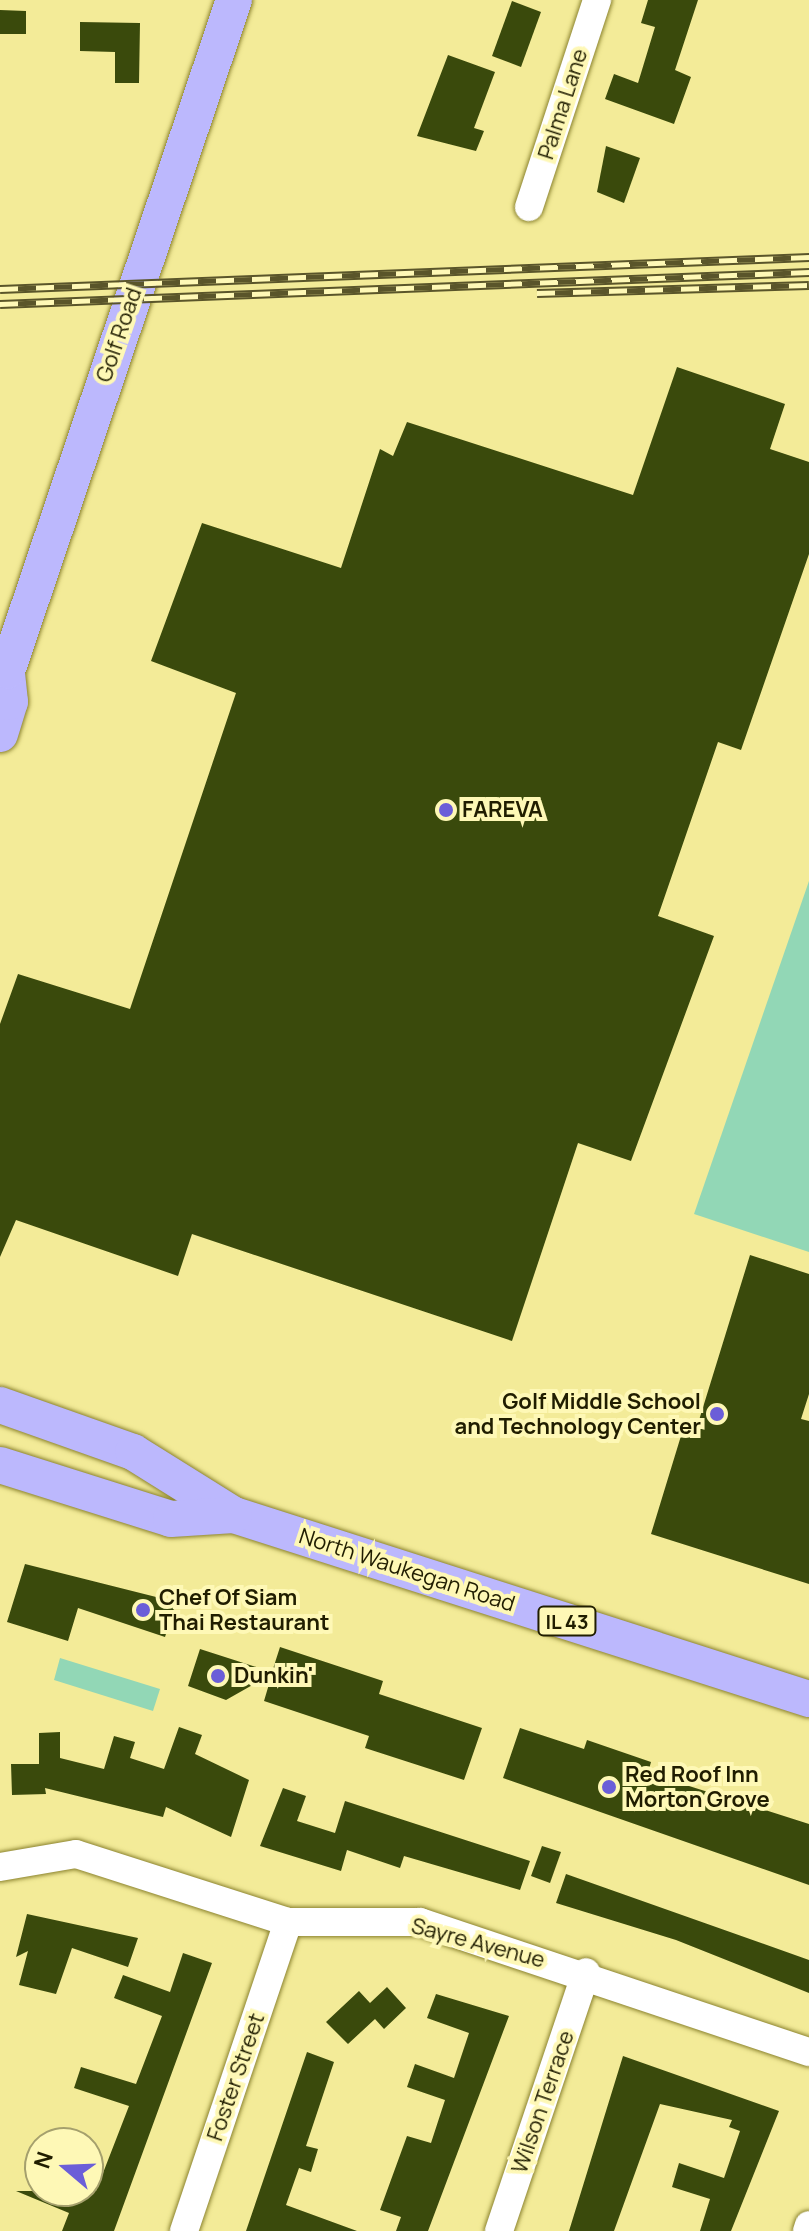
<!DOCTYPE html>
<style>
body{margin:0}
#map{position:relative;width:809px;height:2231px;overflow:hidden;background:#f3eb98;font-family:Manrope,sans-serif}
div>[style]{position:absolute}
.green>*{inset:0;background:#92d7b6}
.building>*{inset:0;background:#3a4a0c}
.roads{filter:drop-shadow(0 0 2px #8b832f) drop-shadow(0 0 2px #8b832f)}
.minor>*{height:28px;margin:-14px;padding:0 14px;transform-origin:14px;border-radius:14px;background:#fff}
.major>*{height:36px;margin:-18px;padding:0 18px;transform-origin:18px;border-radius:18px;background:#bcb8fd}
.rail>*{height:9px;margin-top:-4.5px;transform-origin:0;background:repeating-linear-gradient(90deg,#fef8b6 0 18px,#5a552a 0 36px);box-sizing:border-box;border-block:2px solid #5a552a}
.dots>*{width:22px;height:22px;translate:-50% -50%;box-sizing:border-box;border:4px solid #fef8b6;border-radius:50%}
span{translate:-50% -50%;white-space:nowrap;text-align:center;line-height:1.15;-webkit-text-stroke:8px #fef8b6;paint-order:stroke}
.shield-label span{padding:2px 6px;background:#fef8b6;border:2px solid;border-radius:6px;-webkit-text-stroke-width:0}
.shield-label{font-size:20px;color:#201d00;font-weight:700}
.street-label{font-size:22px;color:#201d00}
.poi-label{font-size:22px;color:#201d00;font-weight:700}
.left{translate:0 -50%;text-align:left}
.right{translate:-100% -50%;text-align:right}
.north{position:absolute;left:24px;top:2127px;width:80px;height:80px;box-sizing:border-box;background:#fef8b6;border:2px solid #a5a06d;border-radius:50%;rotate:289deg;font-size:22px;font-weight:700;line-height:32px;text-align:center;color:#201d00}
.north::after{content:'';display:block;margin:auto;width:28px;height:36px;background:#6b5ed8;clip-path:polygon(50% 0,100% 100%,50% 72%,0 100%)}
</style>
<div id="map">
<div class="green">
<div style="clip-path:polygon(809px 881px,809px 1252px,694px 1214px)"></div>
<div style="clip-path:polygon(60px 1658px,160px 1689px,153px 1711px,54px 1680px)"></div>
</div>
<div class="building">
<div style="clip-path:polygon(648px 0,698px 0,675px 70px,691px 77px,674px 124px,605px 99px,614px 74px,638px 83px,655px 27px,641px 23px)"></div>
<div style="clip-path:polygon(512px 1px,541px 12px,521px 67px,492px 56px)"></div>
<div style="clip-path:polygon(0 10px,26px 11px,26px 34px,0 34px)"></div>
<div style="clip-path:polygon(80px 22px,140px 23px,139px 83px,115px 83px,115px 52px,80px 51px)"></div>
<div style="clip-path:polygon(448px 55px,495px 72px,474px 128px,484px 131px,476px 151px,417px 136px)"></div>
<div style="clip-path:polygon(606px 146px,640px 158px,624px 203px,597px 192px)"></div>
<div style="clip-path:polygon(677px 367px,785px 404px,770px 449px,809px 462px,809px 554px,741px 750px,718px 742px,658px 916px,714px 936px,631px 1161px,578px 1143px,512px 1341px,192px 1234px,178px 1276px,16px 1220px,0 1257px,0 1024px,18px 974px,130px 1009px,236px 693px,151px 661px,202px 523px,341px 568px,380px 449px,393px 456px,407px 422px,633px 495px)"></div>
<div style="clip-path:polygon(750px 1255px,809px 1274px,809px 1394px,801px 1419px,809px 1421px,809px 1584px,651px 1534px,684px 1426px,696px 1430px)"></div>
<div style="clip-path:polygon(25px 1564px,176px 1602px,165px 1637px,78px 1608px,68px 1641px,7px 1622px)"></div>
<div style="clip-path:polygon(280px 1647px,383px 1681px,379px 1694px,482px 1728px,464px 1780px,365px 1748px,369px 1736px,264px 1701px,272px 1674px,226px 1700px,188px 1686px,200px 1649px,272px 1672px)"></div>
<div style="clip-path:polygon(179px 1727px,202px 1735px,195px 1754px,249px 1780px,231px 1837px,166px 1807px,163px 1817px,45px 1788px,46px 1794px,12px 1795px,11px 1764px,39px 1764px,39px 1733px,60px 1732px,60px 1758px,104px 1769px,114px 1736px,135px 1742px,130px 1758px,164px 1769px)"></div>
<div style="clip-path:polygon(520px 1728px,584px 1749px,587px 1740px,651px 1762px,648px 1773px,809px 1824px,809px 1885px,503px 1778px)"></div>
<div style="clip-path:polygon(283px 1788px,306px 1796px,297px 1821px,335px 1833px,345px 1801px,530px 1861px,520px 1890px,404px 1856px,400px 1868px,347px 1850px,341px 1871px,260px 1846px)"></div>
<div style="clip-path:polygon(542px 1846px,561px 1852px,550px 1883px,531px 1876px)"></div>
<div style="clip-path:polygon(566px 1874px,809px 1960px,809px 1993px,676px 1940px,556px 1903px)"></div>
<div style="clip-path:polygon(27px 1914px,138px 1938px,128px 1967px,72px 1948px,56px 1994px,19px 1985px,28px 1951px,16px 1957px)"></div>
<div style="clip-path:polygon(183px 1953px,212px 1963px,114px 2231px,62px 2231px,69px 2213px,16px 2191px,96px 2191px,129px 2106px,74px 2088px,81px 2067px,136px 2084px,162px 2016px,114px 1998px,123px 1975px,170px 1992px)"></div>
<div style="clip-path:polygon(387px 1987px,406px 2008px,384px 2029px,375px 2019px,348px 2044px,326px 2022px,359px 1991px,370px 2003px)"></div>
<div style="clip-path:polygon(436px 1994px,509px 2016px,428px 2231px,396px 2231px,401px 2217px,380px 2210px,407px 2136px,431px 2143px,445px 2100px,407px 2087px,415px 2064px,454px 2078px,469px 2033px,427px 2018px)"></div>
<div style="clip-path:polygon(307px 2052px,334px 2062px,306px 2146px,318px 2149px,311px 2172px,299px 2168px,286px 2205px,357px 2231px,246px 2231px)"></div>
<div style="clip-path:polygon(623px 2056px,779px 2111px,731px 2231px,700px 2231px,710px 2199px,672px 2187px,679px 2163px,724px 2178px,740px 2131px,729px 2127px,732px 2120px,660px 2104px,614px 2231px,569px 2231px)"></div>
</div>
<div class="roads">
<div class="minor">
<div style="left:529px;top:207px;width:218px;rotate:-71.8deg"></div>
<div style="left:0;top:1867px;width:77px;rotate:-9.7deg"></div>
<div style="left:76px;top:1854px;width:223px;rotate:17.8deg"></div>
<div style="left:288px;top:1922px;width:132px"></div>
<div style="left:420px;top:1922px;width:410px;rotate:18.5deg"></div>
<div style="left:184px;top:2231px;width:326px;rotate:-71.4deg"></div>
<div style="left:499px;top:2231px;width:273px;rotate:-71.4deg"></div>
<div style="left:807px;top:2231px;width:6px;rotate:-72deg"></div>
</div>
<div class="major">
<div style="left:0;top:734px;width:34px;rotate:-73deg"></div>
<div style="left:10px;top:702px;width:31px;rotate:-96deg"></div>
<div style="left:7px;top:671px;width:708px;rotate:-71.31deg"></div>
<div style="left:0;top:1405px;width:141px;rotate:19.5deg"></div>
<div style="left:133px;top:1452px;width:119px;rotate:32deg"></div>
<div style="left:234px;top:1515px;width:604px;rotate:17.74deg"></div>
<div style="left:0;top:1465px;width:179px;rotate:17.5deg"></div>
<div style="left:171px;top:1519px;width:63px;rotate:-3.6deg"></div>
</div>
</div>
<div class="rail">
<div style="left:0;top:289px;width:810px;rotate:-2.27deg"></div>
<div style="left:537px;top:293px;width:272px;rotate:-1.7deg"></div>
<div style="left:0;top:304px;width:810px;rotate:-2.27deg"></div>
</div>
<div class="dots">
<div style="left:446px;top:810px;background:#6b5ed8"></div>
<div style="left:717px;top:1414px;background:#6b5ed8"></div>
<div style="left:143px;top:1610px;background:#6b5ed8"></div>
<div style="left:218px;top:1676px;background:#6b5ed8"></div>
<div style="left:609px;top:1787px;background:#6b5ed8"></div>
</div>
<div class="shield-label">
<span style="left:567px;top:1621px">IL 43</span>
</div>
<div class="street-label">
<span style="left:563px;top:104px;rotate:-72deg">Palma Lane</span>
<span style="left:119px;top:335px;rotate:-71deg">Golf Road</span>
<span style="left:407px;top:1570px;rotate:18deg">North Waukegan Road</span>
<span style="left:478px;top:1943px;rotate:15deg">Sayre Avenue</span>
<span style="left:236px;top:2077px;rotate:-71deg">Foster Street</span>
<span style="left:543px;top:2102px;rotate:-71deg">Wilson Terrace</span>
</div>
<div class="poi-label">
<span class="left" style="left:462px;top:810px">FAREVA</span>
<span class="right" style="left:701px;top:1414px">Golf Middle School<br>and Technology Center</span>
<span class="left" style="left:159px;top:1610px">Chef Of Siam<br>Thai Restaurant</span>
<span class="left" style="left:234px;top:1676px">Dunkin'</span>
<span class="left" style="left:625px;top:1787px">Red Roof Inn<br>Morton Grove</span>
</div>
<div class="north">N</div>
</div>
